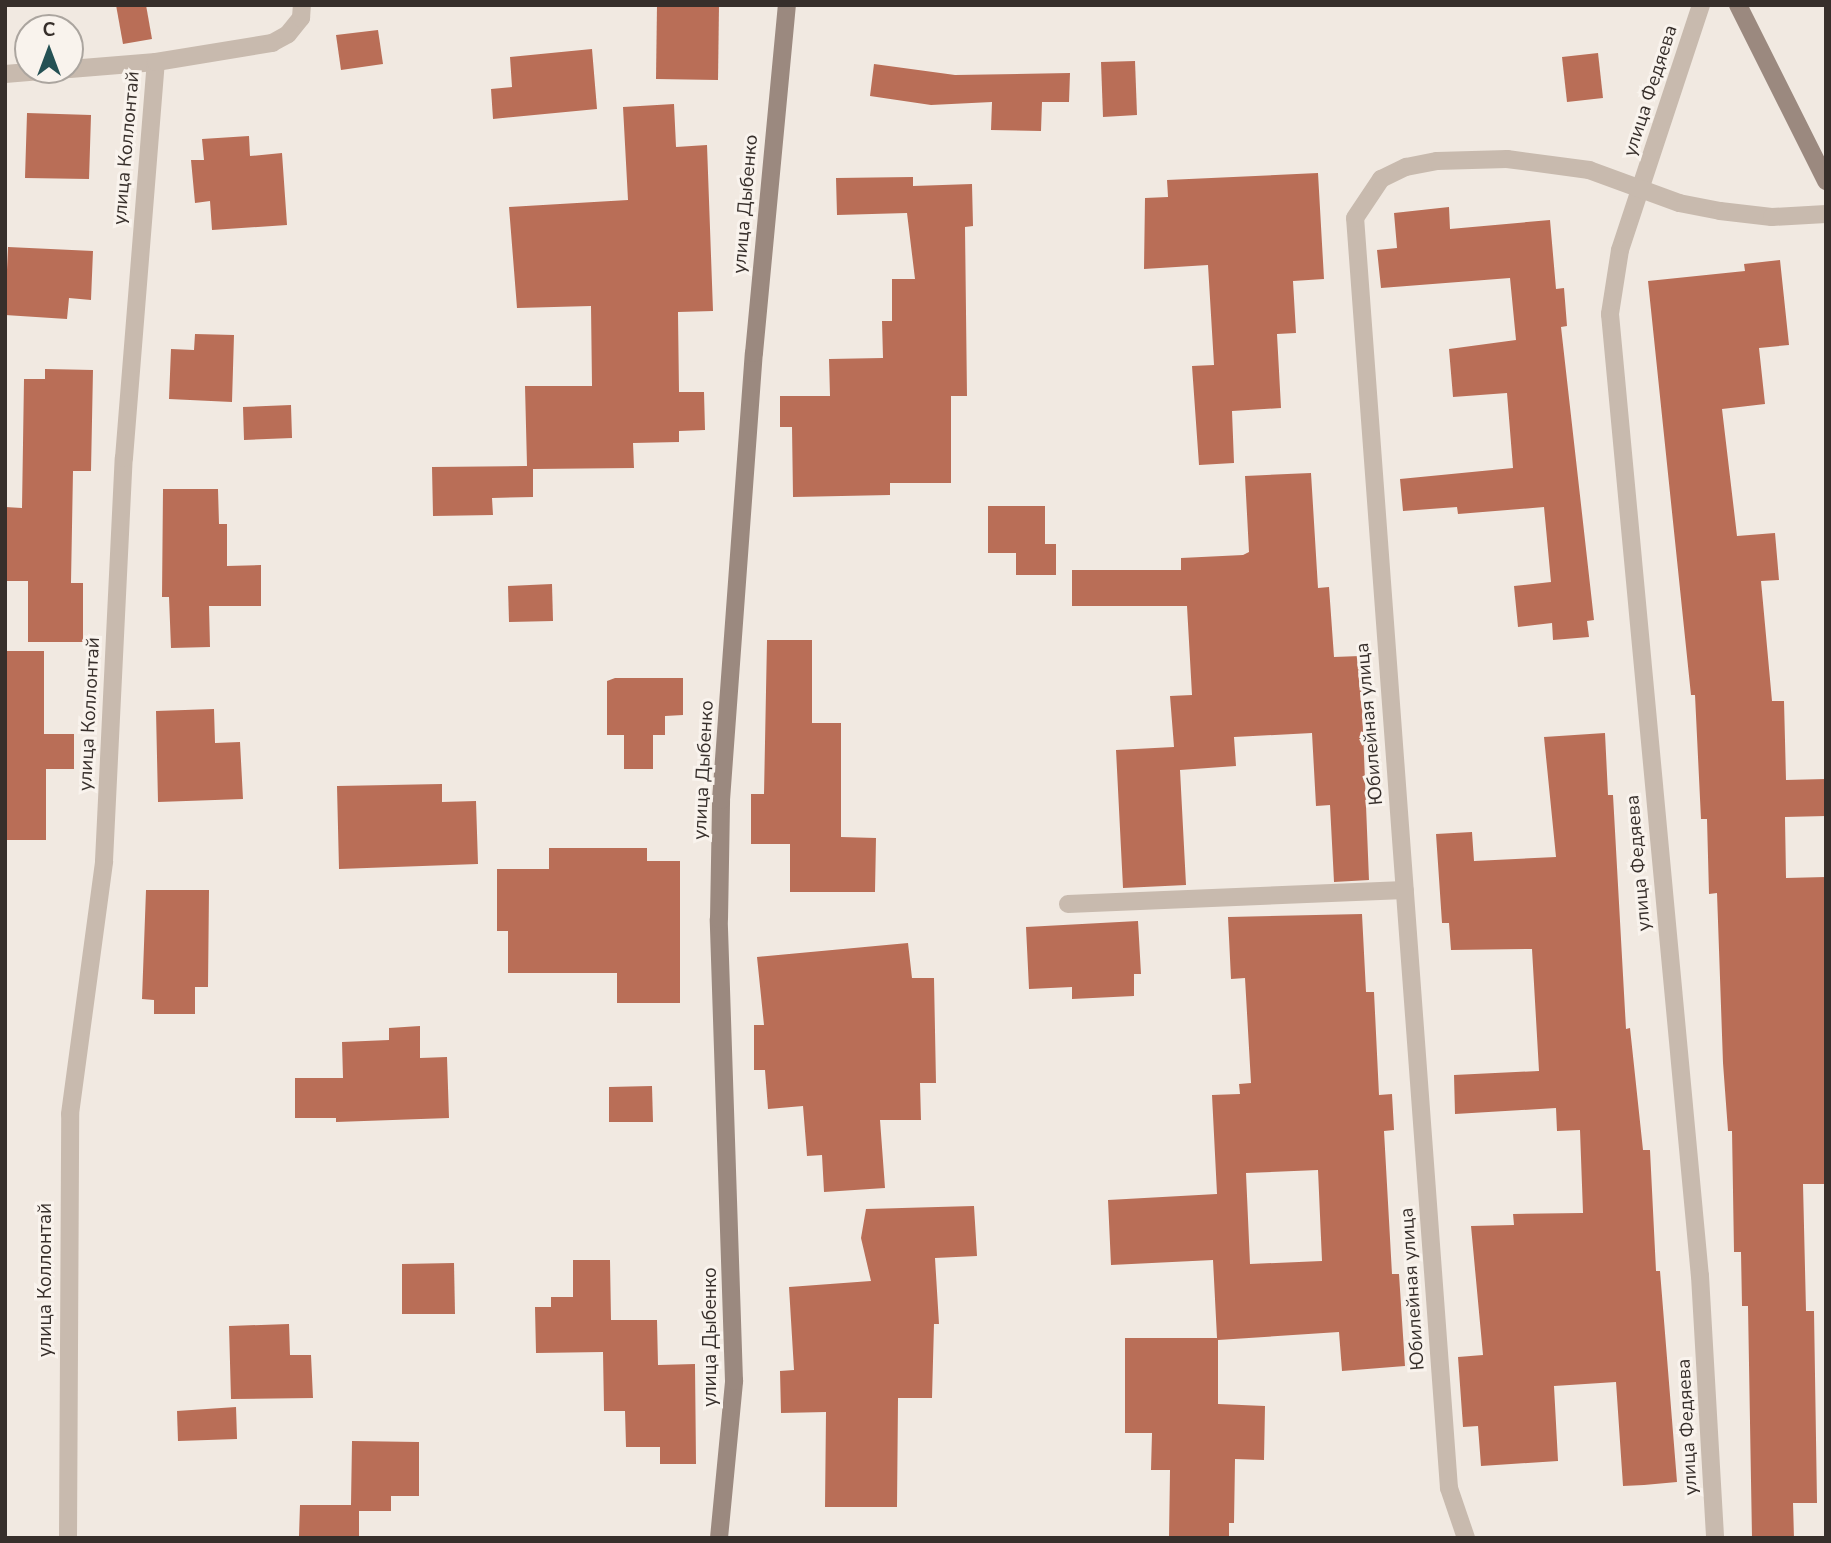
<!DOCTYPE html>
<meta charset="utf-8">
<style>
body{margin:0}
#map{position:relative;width:1831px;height:1543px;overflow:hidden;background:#f1e9e1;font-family:"Nunito Sans",sans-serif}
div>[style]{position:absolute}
.building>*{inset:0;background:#b96e57}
.lane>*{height:18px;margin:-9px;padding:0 9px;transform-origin:9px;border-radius:9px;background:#c8baae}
.street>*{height:18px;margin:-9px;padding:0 9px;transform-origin:9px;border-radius:9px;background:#c8baae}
.secondary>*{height:18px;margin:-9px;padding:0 9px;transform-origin:9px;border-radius:9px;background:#9b897f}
span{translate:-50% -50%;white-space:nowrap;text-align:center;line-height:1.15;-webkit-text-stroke:6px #f9f3ed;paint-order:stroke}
.street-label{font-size:19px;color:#372f2b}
.frame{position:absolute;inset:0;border:7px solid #372f2b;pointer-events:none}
.north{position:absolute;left:14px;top:14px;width:70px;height:70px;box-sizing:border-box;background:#f9f3ed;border:2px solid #aba59f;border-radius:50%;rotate:0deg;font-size:19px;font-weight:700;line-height:28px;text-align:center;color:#372f2b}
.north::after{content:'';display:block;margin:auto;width:24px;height:32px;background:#255154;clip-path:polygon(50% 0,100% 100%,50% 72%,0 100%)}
</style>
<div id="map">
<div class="building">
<div style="clip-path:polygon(116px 5px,146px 5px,152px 39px,123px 44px)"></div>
<div style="clip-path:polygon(657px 5px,719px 5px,718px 80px,656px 79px)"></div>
<div style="clip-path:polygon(378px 30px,383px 64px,341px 70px,336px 35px)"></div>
<div style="clip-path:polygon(592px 49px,597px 109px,493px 119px,491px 89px,512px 87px,510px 57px)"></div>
<div style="clip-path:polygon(1598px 53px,1603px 98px,1567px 102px,1562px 57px)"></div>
<div style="clip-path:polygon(1135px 61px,1137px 115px,1103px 117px,1101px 62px)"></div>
<div style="clip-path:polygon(874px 64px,955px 75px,1070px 73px,1069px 102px,1042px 102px,1041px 131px,991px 130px,992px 102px,931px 105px,870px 96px)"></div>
<div style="clip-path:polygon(674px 104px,676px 147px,707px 145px,713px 311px,678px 312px,679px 392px,704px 392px,705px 430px,679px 431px,679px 442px,633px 443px,634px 468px,533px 469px,533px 497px,492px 498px,493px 515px,433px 516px,432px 467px,527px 466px,525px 386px,592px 386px,591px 306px,517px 308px,509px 207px,628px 200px,623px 107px)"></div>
<div style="clip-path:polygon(27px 113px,91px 115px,89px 179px,25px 178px)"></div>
<div style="clip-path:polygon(249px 136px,250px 156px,282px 153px,287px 225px,212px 230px,210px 201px,195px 203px,191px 160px,204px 160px,202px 139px)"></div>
<div style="clip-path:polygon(1318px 173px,1324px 279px,1293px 281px,1296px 333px,1277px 334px,1281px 408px,1232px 411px,1234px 463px,1199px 465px,1192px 366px,1214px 365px,1208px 265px,1144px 269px,1145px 198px,1168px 197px,1167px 180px)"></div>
<div style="clip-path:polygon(913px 177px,913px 186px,972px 184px,973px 226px,965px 227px,967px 396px,951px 396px,951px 483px,890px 483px,890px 495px,793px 497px,792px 427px,780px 427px,780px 396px,830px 396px,829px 359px,883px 358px,882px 321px,892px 321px,892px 279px,915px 279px,907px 213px,837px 215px,836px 178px)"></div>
<div style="clip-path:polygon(1449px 207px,1450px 229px,1550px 220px,1556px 289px,1564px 288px,1567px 326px,1561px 327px,1594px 620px,1587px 621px,1589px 637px,1553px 640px,1552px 623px,1518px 627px,1514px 586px,1551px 582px,1544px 507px,1458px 514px,1457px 507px,1403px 511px,1400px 479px,1513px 468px,1507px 393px,1453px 397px,1449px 349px,1516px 340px,1510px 278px,1381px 288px,1377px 250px,1397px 248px,1394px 213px)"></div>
<div style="clip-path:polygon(8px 247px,93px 251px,91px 300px,69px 298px,67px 319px,5px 315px)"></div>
<div style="clip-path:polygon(1780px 260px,1789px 345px,1759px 348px,1765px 404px,1722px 409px,1737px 536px,1775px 533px,1779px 580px,1761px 581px,1772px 701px,1784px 701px,1786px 780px,1826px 779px,1826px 816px,1785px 817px,1786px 878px,1826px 877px,1826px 1184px,1803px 1184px,1806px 1311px,1814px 1311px,1817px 1503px,1793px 1503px,1794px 1538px,1752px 1538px,1748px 1306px,1742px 1306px,1741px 1252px,1734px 1252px,1732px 1131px,1728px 1131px,1723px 1063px,1717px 893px,1709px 894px,1707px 819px,1701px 819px,1695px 695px,1691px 695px,1648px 281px,1745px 271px,1744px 264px)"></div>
<div style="clip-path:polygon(195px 334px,234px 335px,232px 402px,169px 399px,171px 349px,194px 350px)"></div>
<div style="clip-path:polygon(45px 369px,93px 370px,91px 471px,73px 471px,71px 583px,83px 583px,83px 642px,28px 642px,28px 581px,5px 581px,5px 507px,22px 508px,24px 379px,45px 379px)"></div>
<div style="clip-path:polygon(291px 405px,292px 438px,244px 440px,243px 407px)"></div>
<div style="clip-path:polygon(1311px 473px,1318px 588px,1329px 587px,1334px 657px,1360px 656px,1369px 880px,1334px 882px,1330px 805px,1316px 806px,1312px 733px,1234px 737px,1236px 766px,1180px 770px,1186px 885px,1123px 888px,1116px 750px,1174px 747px,1170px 696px,1192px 695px,1187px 606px,1072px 606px,1072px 570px,1181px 570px,1181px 558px,1243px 555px,1249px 552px,1245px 476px)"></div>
<div style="clip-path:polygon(163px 489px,218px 489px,219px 524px,227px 524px,227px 566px,261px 565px,261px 606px,209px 606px,210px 647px,171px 648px,169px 597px,162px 597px)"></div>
<div style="clip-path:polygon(988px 506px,1045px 506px,1045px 544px,1056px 544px,1056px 575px,1016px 575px,1016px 553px,988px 553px)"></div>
<div style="clip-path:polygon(552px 584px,553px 621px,509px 622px,508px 586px)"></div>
<div style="clip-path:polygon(767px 640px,812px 640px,812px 723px,841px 723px,841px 837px,876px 838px,875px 892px,790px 892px,790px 844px,751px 844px,751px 794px,764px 794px)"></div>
<div style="clip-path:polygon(5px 651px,44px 651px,44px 734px,74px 734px,74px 769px,46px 769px,46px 840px,5px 840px)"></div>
<div style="clip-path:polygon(615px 678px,683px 678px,683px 715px,665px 716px,665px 735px,653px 735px,653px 769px,624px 769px,624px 735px,607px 735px,607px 681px)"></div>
<div style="clip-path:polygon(214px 709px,215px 743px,240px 742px,243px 799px,158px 802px,156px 711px)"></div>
<div style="clip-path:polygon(1605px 733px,1608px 795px,1613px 795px,1626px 1029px,1630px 1028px,1643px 1150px,1650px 1150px,1656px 1271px,1660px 1271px,1677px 1482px,1644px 1485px,1623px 1486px,1616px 1382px,1554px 1386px,1558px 1461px,1481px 1466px,1478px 1426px,1463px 1427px,1458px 1357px,1483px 1355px,1471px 1226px,1514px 1225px,1513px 1214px,1583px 1213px,1580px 1130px,1557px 1131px,1556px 1108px,1455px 1114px,1454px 1075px,1539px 1071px,1532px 949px,1451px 950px,1449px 923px,1442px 923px,1436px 834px,1472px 832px,1474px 861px,1556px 857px,1544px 737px)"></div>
<div style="clip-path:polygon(442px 784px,442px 802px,476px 801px,478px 864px,339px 869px,337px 786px)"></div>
<div style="clip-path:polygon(549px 848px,647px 848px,647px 861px,680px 861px,680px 1003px,617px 1003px,617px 973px,508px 973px,508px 931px,497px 931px,497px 869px,549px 869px)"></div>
<div style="clip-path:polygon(146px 890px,209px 890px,208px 987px,195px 987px,195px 1014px,154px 1014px,154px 1000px,142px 999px)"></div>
<div style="clip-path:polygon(evenodd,1362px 914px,1366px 992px,1374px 992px,1379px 1095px,1392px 1094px,1394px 1130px,1384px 1131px,1392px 1274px,1399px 1274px,1405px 1366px,1342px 1371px,1339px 1332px,1218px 1340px,1218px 1404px,1265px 1406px,1264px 1460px,1235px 1459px,1234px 1523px,1229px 1523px,1229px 1538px,1169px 1538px,1170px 1470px,1151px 1470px,1152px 1433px,1125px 1433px,1125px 1338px,1217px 1338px,1213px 1260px,1111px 1265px,1108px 1200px,1217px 1194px,1212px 1095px,1240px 1094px,1239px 1084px,1251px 1083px,1245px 978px,1231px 979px,1228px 917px,1362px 914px,1318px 1170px,1322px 1261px,1250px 1264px,1246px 1173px,1318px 1170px)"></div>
<div style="clip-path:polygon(1138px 921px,1141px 974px,1134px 974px,1134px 996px,1072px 999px,1072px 987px,1029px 989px,1026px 927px)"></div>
<div style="clip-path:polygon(908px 943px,912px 978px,934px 978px,936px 1083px,920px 1083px,921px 1120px,880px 1120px,885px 1188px,824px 1192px,822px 1155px,807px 1156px,803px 1106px,768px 1109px,765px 1070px,754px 1070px,754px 1025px,764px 1025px,757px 957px)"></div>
<div style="clip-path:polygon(420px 1026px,420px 1058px,447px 1057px,449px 1118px,336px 1122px,336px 1118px,295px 1118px,295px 1078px,343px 1078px,342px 1042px,389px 1040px,389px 1028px)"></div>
<div style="clip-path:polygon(652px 1086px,653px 1122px,609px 1122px,609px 1087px)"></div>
<div style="clip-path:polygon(974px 1206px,977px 1256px,935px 1258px,939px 1324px,934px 1324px,932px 1398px,898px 1398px,897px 1507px,825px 1507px,826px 1412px,781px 1413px,780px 1371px,794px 1370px,789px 1287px,871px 1281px,861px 1238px,866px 1209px)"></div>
<div style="clip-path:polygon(573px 1260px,610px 1260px,611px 1320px,657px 1320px,658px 1365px,695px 1364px,696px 1464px,660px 1464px,660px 1447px,626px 1447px,625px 1411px,604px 1411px,603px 1352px,536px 1353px,535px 1307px,551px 1307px,551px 1297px,573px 1297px)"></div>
<div style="clip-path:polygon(454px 1263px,455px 1314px,402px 1314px,402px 1264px)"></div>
<div style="clip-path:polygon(289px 1324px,290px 1355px,311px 1355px,313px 1398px,231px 1399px,229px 1326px)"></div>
<div style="clip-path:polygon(236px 1407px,237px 1439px,178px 1441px,177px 1411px)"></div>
<div style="clip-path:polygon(352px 1441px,419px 1442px,419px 1496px,391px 1496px,391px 1511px,359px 1511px,359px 1536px,299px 1536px,300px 1505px,351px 1505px)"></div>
</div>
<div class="lane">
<div style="left:70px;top:69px;width:86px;rotate:-4.7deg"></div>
<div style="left:5px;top:74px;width:48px;rotate:-4.8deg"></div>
<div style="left:1068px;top:904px;width:337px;rotate:-2.4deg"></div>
</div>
<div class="street">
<div style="left:1701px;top:5px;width:258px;rotate:108.3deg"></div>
<div style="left:1620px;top:250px;width:65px;rotate:98.9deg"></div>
<div style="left:1610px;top:314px;width:966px;rotate:84.66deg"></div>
<div style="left:1700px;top:1276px;width:262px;rotate:86.7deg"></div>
<div style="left:68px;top:1538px;width:424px;rotate:-89.7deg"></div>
<div style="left:70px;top:1114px;width:255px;rotate:-82.3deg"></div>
<div style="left:104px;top:861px;width:403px;rotate:-87.2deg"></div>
<div style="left:124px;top:458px;width:397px;rotate:-85.4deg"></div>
<div style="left:156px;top:62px;width:118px;rotate:-9.3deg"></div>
<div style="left:272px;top:43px;width:18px;rotate:-29deg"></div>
<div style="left:288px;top:34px;width:21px;rotate:-51deg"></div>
<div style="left:301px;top:18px;width:13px;rotate:-86deg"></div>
<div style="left:1466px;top:1538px;width:53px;rotate:-108.8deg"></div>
<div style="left:1449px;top:1488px;width:1273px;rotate:-94.23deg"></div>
<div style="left:1355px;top:218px;width:47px;rotate:-56.3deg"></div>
<div style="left:1381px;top:179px;width:28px;rotate:-26deg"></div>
<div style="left:1406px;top:167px;width:32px;rotate:-11deg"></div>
<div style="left:1437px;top:161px;width:70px;rotate:-1.6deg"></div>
<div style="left:1507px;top:159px;width:83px;rotate:7.6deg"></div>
<div style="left:1589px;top:170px;width:96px;rotate:20.1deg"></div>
<div style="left:1679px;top:203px;width:42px;rotate:11deg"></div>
<div style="left:1720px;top:211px;width:52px;rotate:6.6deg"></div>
<div style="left:1772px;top:217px;width:54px;rotate:-3.2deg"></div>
</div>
<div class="secondary">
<div style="left:1738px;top:5px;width:197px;rotate:63.4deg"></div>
<div style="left:719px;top:1538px;width:158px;rotate:-84.5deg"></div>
<div style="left:734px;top:1381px;width:462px;rotate:-91.9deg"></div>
<div style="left:719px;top:919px;width:119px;rotate:-89deg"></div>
<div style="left:721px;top:800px;width:448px;rotate:-85.8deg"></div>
<div style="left:754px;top:353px;width:350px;rotate:-84.6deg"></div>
</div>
<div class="street-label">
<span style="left:1651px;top:91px;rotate:-72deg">улица Федяева</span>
<span style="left:127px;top:148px;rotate:-85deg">улица Коллонтай</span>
<span style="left:746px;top:204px;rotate:-85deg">улица Дыбенко</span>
<span style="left:90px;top:714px;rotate:-87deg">улица Коллонтай</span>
<span style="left:1370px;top:724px;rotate:-95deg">Юбилейная улица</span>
<span style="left:704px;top:770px;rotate:-87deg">улица Дыбенко</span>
<span style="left:1639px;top:863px;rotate:-95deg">улица Федяева</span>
<span style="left:46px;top:1280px;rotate:-90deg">улица Коллонтай</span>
<span style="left:1413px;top:1289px;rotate:-94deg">Юбилейная улица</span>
<span style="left:711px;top:1337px;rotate:-90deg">улица Дыбенко</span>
<span style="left:1688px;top:1427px;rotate:-93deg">улица Федяева</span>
</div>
<div class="frame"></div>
<div class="north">С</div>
</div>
